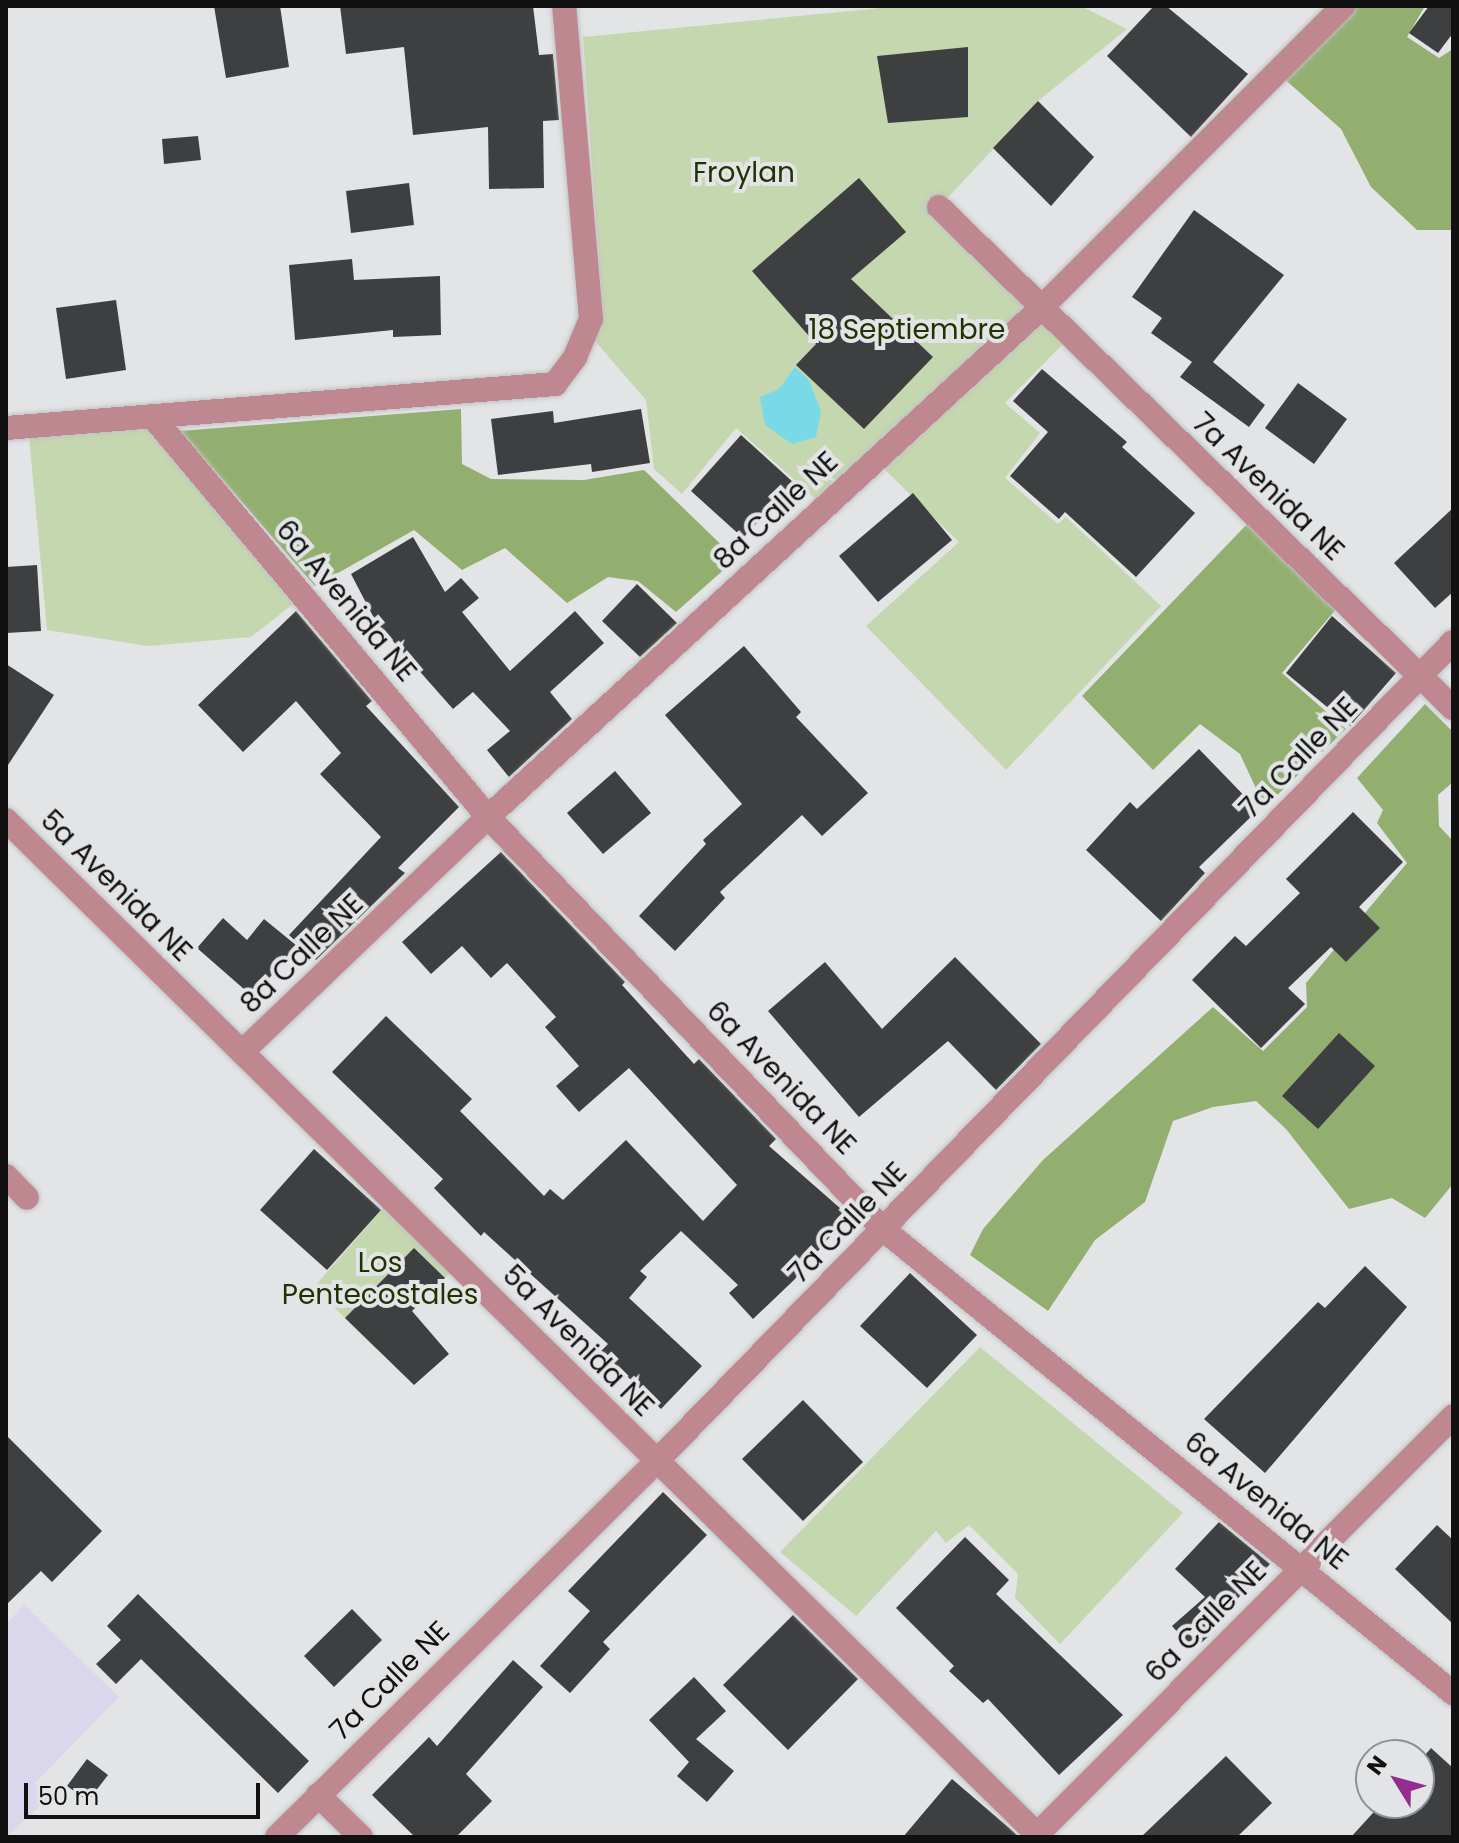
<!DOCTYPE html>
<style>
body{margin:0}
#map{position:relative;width:1459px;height:1843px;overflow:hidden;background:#e2e4e6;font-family:Poppins,sans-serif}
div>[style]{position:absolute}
.medical>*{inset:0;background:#dad6ec}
.green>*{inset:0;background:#c5d7af}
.forest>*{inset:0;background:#93af70}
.water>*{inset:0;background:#7ad9e7}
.building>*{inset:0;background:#3e3f41}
.roads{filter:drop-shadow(0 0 2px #c1c2c4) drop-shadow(0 0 2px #c1c2c4)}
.minor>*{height:24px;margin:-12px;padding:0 12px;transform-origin:12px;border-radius:12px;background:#bf878f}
span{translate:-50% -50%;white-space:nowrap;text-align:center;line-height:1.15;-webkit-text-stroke:8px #e2e4e6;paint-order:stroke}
.park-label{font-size:28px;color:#223303}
.street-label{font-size:28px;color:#111112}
.frame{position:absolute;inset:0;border:8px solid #111112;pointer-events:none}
.north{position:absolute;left:1355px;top:1739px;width:80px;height:80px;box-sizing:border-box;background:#e2e4e6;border:2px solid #8e9091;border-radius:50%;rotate:307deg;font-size:22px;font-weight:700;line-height:32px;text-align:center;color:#111112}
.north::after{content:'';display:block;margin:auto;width:28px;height:36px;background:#942d91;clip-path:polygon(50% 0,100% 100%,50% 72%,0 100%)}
.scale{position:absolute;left:24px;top:1783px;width:236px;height:36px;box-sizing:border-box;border:4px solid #111112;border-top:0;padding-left:10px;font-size:24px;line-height:28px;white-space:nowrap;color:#111112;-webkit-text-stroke:6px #e2e4e6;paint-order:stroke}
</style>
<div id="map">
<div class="medical">
<div style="clip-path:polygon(24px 1605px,119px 1697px,35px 1783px,49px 1798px,6px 1837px,6px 1624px)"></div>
</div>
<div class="green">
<div style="clip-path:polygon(902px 6px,1081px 6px,1127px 29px,1038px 101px,939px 207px,1040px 309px,825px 507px,736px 428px,682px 494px,654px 469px,646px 400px,595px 341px,603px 317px,583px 37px)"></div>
<div style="clip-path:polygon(1040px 319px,1063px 344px,1005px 403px,1040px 433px,1005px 478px,1058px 524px,1066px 517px,1161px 606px,1006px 770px,866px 626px,959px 542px,881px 466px)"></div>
<div style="clip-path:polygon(147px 427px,293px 604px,251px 637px,148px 646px,47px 630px,29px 436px)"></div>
<div style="clip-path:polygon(385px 1206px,451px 1272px,375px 1348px,314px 1287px)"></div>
<div style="clip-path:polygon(980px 1347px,1183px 1513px,1060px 1644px,1015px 1598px,1018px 1574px,969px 1525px,946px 1543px,936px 1531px,856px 1616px,780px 1552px)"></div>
</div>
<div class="forest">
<div style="clip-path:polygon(1349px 6px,1425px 6px,1407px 37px,1439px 58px,1453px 49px,1453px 230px,1417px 230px,1371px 187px,1341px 129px,1281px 76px)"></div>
<div style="clip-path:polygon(461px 409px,462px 464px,491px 479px,584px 480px,644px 470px,736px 559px,676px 612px,638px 581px,608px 577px,567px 603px,505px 548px,462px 570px,414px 530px,315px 586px,180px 431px)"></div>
<div style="clip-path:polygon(1250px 521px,1338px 607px,1282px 673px,1346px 729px,1272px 800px,1260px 797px,1240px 754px,1200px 724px,1153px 770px,1082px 696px)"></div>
<div style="clip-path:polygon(1425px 704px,1453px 732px,1453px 782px,1438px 795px,1439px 826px,1453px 841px,1453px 1184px,1425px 1218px,1392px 1198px,1349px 1209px,1286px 1129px,1256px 1101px,1213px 1107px,1173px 1121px,1145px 1202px,1095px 1240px,1048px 1311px,970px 1255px,983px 1229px,1043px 1160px,1213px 1007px,1263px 1051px,1307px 1007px,1306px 983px,1407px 863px,1377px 823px,1383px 810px,1357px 778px)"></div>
</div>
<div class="water">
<div style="clip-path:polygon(795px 367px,809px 380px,821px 411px,816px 437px,792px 444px,765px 425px,760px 397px,779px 389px)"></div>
</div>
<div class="building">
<div style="clip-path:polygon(214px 6px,280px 6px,289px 67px,226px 78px)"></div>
<div style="clip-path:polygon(340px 6px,533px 6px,539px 55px,553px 54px,559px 120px,543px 121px,544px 188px,489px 189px,488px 127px,413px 135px,404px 47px,346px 54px)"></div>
<div style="clip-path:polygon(1154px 6px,1166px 6px,1248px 74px,1191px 137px,1107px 56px)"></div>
<div style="clip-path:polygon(1429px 6px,1453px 6px,1453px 33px,1438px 53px,1409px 33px)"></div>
<div style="clip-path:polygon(968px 47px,968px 117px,888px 123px,877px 56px)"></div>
<div style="clip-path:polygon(1038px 101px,1094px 157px,1051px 206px,993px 148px)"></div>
<div style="clip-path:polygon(198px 136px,201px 160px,164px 164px,162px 139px)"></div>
<div style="clip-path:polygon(859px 178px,906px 232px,851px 279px,933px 357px,864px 429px,796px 365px,816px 344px,752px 271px)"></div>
<div style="clip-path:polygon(409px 183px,414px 225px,351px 233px,346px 191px)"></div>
<div style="clip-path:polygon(1194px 210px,1284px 275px,1213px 362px,1265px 405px,1249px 427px,1180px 377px,1192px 362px,1151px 333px,1162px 318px,1132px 297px)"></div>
<div style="clip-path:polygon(352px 259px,354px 280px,440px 276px,441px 335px,393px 337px,393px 330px,295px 340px,289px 265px)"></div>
<div style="clip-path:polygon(116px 300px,126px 370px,66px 379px,56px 308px)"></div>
<div style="clip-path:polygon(1042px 369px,1127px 442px,1122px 447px,1195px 513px,1136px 577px,1065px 512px,1059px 519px,1010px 476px,1048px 432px,1013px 401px)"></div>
<div style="clip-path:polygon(1298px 383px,1347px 419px,1314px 464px,1265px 428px)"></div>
<div style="clip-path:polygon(641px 409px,650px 463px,592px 472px,591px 464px,498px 475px,491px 419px,553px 411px,554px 423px)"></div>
<div style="clip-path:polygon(741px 435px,794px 483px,743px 538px,691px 491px)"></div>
<div style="clip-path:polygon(913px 493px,952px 540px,878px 602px,839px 556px)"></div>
<div style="clip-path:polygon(1453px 508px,1453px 592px,1435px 608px,1394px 563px)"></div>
<div style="clip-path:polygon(413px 537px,445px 592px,461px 578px,479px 598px,462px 612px,510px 671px,575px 611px,604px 643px,550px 692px,572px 719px,509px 777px,487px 750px,510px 731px,473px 692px,453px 709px,376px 622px,351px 574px)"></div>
<div style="clip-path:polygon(37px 565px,41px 631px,6px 633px,6px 567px)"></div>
<div style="clip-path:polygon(637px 584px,677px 623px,640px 657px,602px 621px)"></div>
<div style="clip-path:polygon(296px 611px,372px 701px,366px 706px,459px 807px,398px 868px,405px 873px,316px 960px,289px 935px,381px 837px,320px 774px,341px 753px,296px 701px,243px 752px,198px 705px)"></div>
<div style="clip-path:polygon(1332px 616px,1396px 673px,1350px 726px,1286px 673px)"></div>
<div style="clip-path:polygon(744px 646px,801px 712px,796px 717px,868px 793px,822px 836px,802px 815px,720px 892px,725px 898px,675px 951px,639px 916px,706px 844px,703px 840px,742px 804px,665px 715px)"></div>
<div style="clip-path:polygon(6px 664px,54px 695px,6px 768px)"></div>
<div style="clip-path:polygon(1199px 749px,1258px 810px,1199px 867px,1205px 873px,1161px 921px,1086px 850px,1130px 802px,1137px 809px)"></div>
<div style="clip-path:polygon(615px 771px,651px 813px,603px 854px,567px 813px)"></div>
<div style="clip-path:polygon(1353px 812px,1403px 862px,1359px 907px,1380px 928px,1346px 962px,1331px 947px,1288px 988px,1305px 1004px,1261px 1048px,1192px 980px,1235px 936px,1246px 946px,1300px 893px,1286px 879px)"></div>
<div style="clip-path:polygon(501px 852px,625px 982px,622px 985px,694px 1064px,699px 1059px,776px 1139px,769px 1146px,848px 1215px,794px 1280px,753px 1319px,729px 1293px,738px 1285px,681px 1231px,640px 1271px,647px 1277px,629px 1298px,702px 1366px,661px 1409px,601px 1351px,608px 1344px,484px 1232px,481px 1236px,434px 1188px,443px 1179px,332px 1072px,386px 1016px,472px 1099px,460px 1111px,544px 1196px,550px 1189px,563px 1200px,626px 1140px,703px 1221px,737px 1185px,629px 1068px,579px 1112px,556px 1086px,579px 1066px,545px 1027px,556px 1017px,507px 963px,491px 978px,462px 946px,431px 974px,402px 942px)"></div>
<div style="clip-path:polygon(223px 918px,247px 940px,264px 919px,297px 946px,253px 997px,197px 948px)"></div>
<div style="clip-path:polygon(955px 957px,1041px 1044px,996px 1090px,948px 1041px,859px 1117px,768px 1011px,825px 962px,882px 1029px)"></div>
<div style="clip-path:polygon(1339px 1033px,1375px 1066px,1318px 1129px,1282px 1096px)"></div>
<div style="clip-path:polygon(314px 1149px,381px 1210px,327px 1270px,260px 1210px)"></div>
<div style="clip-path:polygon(414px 1248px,445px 1278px,412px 1311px,449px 1354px,414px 1385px,345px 1318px)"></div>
<div style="clip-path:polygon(1365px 1266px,1407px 1307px,1265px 1473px,1204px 1419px,1318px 1302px,1325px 1308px)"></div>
<div style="clip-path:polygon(910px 1273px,977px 1335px,927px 1388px,860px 1326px)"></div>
<div style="clip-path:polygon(803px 1400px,863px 1462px,803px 1521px,742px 1459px)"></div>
<div style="clip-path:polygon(6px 1435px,102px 1531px,52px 1582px,41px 1571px,6px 1605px)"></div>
<div style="clip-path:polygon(663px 1492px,707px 1535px,603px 1642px,610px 1649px,570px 1693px,540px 1666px,590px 1611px,568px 1591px)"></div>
<div style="clip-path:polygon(1219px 1522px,1270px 1564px,1212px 1626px,1216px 1630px,1193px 1650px,1172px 1626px,1205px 1597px,1175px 1569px)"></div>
<div style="clip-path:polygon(1437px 1525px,1453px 1540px,1453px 1624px,1395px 1569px)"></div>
<div style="clip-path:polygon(965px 1537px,1009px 1580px,996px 1594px,1123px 1715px,1059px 1775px,988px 1699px,983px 1703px,949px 1671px,954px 1666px,896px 1608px)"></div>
<div style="clip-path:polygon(138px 1594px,309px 1761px,278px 1793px,141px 1659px,116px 1684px,96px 1664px,121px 1640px,107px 1626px)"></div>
<div style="clip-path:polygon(352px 1609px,382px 1640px,334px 1687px,304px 1656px)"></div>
<div style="clip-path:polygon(793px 1615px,858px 1679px,788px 1750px,723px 1685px)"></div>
<div style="clip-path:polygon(513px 1660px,543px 1687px,466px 1774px,492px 1801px,456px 1837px,415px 1837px,372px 1795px,429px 1737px,437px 1746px)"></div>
<div style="clip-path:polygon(694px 1677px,726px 1711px,696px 1739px,734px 1771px,707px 1802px,677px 1776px,689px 1762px,649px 1720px)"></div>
<div style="clip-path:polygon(1431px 1748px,1453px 1768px,1453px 1837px,1351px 1837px,1382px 1803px,1419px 1803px,1419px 1762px)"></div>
<div style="clip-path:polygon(1226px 1756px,1272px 1803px,1237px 1837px,1141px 1837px)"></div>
<div style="clip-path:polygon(87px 1759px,108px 1775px,88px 1801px,67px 1786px)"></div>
<div style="clip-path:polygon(952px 1779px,1008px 1827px,1019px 1837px,903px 1837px)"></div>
</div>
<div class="roads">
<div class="minor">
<div style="left:939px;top:207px;width:718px;rotate:44.27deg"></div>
<div style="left:152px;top:416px;width:523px;rotate:50.04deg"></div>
<div style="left:488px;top:817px;width:572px;rotate:46.2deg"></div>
<div style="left:884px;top:1230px;width:734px;rotate:39.14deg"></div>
<div style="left:6px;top:428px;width:551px;rotate:-4.58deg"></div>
<div style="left:555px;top:384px;width:34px;rotate:-53deg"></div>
<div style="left:575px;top:357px;width:41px;rotate:-67.2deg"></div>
<div style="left:591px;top:319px;width:314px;rotate:-94.9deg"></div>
<div style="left:6px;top:820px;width:1450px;rotate:44.53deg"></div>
<div style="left:242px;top:1052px;width:340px;rotate:-43.7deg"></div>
<div style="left:488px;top:817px;width:750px;rotate:-42.62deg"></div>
<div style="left:1040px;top:309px;width:429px;rotate:-45deg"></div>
<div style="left:6px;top:1176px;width:30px;rotate:46deg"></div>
<div style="left:318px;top:1795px;width:60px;rotate:44.3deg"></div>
<div style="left:277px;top:1837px;width:535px;rotate:-44.7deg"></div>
<div style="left:657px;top:1461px;width:1142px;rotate:-45.82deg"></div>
<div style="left:1035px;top:1837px;width:593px;rotate:-45.2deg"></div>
</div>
</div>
<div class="park-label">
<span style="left:744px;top:173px">Froylan</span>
<span style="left:907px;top:330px">18 Septiembre</span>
<span style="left:380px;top:1279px">Los<br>Pentecostales</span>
</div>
<div class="street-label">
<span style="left:1268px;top:487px;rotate:44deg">7a Avenida NE</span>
<span style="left:776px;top:511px;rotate:-43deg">8a Calle NE</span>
<span style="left:346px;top:601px;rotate:50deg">6a Avenida NE</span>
<span style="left:1299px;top:758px;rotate:-46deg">7a Calle NE</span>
<span style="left:116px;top:886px;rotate:45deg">5a Avenida NE</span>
<span style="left:302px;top:954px;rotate:-44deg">8a Calle NE</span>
<span style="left:781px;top:1078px;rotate:46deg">6a Avenida NE</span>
<span style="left:848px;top:1223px;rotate:-46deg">7a Calle NE</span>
<span style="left:578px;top:1341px;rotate:45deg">5a Avenida NE</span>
<span style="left:1266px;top:1501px;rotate:39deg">6a Avenida NE</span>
<span style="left:1206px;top:1622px;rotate:-45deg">6a Calle NE</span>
<span style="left:390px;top:1681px;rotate:-45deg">7a Calle NE</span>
</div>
<div class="frame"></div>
<div class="north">N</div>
<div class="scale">50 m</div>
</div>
